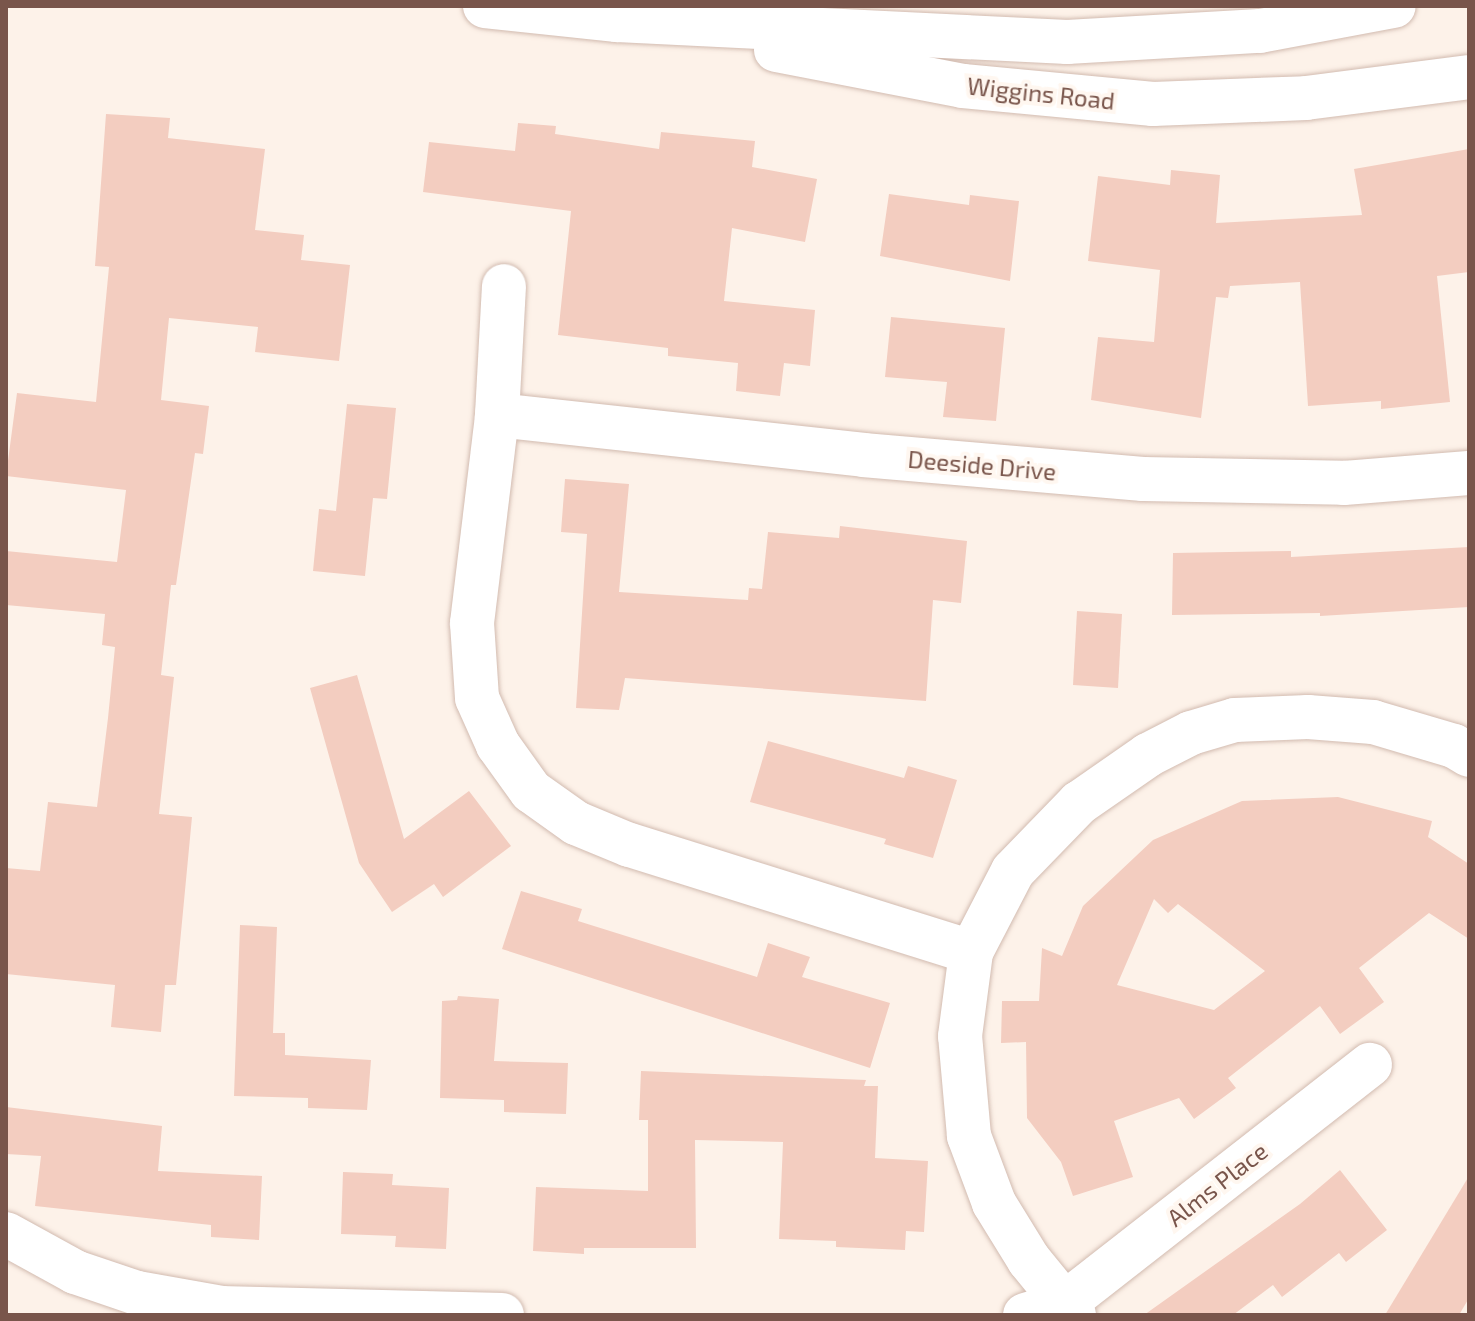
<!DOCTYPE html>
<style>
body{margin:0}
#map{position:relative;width:1475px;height:1321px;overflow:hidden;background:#fdf2e9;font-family:"Exo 2",sans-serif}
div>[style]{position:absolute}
.building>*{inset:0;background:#f3cdc0}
.roads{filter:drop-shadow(0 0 2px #d2bbb0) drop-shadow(0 0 2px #d2bbb0)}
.minor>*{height:44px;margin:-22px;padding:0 22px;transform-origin:22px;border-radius:22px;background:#fff}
.tertiary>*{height:44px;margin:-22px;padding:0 22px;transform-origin:22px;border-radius:22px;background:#fff}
span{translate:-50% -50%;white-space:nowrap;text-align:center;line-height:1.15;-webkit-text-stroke:8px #fff7f0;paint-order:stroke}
.street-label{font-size:24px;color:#79554b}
.frame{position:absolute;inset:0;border:8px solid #79554b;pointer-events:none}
</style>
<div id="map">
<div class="building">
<div style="clip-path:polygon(106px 114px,170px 118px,168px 138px,265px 149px,255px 230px,304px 235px,301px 260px,350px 265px,339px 361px,255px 352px,258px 327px,169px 318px,161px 400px,209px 406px,203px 454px,195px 453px,176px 585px,171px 585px,161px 675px,174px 677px,159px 814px,192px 817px,176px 985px,165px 985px,161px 1032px,111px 1027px,115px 985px,6px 974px,6px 868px,40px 871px,48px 802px,97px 807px,108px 718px,115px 647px,102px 645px,105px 614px,6px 605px,6px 551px,117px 562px,126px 490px,6px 476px,17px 393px,96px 402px,109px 267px,95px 266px)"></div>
<div style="clip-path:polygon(518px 123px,556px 126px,555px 134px,659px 149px,661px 132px,755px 141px,752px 167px,817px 179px,805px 242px,732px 228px,724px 301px,815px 310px,810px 366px,784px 363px,780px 396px,736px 391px,738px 363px,668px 356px,668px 348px,558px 335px,571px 211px,423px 192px,429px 142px,515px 151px)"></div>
<div style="clip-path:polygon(1469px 149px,1469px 272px,1437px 276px,1450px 402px,1381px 409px,1381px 401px,1308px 406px,1300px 282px,1230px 286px,1228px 298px,1216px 297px,1201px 418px,1091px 400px,1098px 337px,1154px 342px,1160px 270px,1088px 261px,1098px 176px,1170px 185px,1171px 170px,1220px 175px,1216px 223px,1362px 215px,1354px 169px)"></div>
<div style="clip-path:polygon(889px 194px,969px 205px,970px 195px,1019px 201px,1010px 281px,880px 256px)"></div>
<div style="clip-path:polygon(891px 317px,1005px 328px,996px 421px,943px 417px,947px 382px,885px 377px)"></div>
<div style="clip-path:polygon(347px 404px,396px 408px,387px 499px,373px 498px,365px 576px,313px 571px,319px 509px,336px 511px)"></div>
<div style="clip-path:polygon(565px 479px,629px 484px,619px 592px,748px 600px,749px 588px,762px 589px,768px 532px,839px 538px,840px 526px,967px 541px,961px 603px,933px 600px,926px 701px,625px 678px,619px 710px,576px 708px,587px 534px,561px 532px)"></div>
<div style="clip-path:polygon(1469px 547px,1469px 607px,1320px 616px,1320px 613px,1172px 615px,1173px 553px,1291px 551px,1291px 557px)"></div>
<div style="clip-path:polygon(1077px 611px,1122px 614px,1118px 688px,1073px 685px)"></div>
<div style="clip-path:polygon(357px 675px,404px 839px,469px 791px,511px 846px,443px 897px,434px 884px,392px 912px,359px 863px,310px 688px)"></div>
<div style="clip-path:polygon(768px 741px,904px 778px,908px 766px,957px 780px,933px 858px,884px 844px,886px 839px,750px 802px)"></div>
<div style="clip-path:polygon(evenodd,1338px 797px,1432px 821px,1428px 837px,1469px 864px,1469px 939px,1429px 913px,1359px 968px,1384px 1002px,1340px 1034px,1320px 1006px,1228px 1078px,1236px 1088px,1194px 1119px,1179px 1098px,1114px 1121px,1133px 1177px,1073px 1196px,1061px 1162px,1027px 1118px,1026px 1042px,1001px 1043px,1002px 1001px,1039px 1001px,1042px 948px,1062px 956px,1083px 906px,1153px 840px,1242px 801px,1338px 797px,1154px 899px,1168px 913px,1178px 904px,1265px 971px,1214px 1010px,1117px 985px,1154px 899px)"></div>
<div style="clip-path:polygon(521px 891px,582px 909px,578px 921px,757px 977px,768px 943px,810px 957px,802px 977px,890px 1003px,870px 1068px,502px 949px)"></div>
<div style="clip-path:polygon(240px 925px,277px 927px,273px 1033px,285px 1033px,285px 1055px,371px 1060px,367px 1110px,308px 1108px,308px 1098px,234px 1096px)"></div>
<div style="clip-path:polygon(458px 996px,499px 999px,494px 1061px,568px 1063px,566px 1114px,504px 1112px,504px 1100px,440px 1098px,442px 1001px,457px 1000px)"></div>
<div style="clip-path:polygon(641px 1071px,866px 1080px,864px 1086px,878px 1086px,875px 1158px,928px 1161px,924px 1232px,906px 1231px,905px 1250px,836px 1247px,836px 1241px,779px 1239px,783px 1142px,695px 1140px,696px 1248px,584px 1248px,584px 1254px,533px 1251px,536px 1187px,648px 1191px,648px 1120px,639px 1120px)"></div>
<div style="clip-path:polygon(6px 1107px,162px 1126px,158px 1171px,262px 1176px,259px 1240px,211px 1237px,211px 1225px,35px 1206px,41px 1156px,6px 1154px)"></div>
<div style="clip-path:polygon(1340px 1170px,1387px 1230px,1346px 1262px,1339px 1253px,1282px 1297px,1273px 1285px,1233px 1315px,1144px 1315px,1300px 1204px)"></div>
<div style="clip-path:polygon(343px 1172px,393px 1174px,392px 1185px,449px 1188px,446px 1249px,395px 1247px,396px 1236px,341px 1234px)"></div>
<div style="clip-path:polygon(1469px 1176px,1469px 1298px,1459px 1315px,1385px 1315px)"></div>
</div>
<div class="roads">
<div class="minor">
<div style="left:497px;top:415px;width:129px;rotate:-86.9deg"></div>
<div style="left:971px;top:952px;width:358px;rotate:-162.6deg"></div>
<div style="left:629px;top:845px;width:57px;rotate:-157.5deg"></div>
<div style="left:576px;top:823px;width:55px;rotate:-144.6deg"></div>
<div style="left:531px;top:791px;width:57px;rotate:-125.7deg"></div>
<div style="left:498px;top:745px;width:51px;rotate:-114.1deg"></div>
<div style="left:477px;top:698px;width:75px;rotate:-93.8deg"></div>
<div style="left:472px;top:623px;width:209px;rotate:-83.1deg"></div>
<div style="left:497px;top:415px;width:368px;rotate:6.2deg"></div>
<div style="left:863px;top:455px;width:281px;rotate:4.9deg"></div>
<div style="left:1143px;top:479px;width:201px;rotate:1.1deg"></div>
<div style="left:1344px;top:483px;width:125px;rotate:-4.6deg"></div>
<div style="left:6px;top:1234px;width:79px;rotate:28.8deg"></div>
<div style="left:75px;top:1272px;width:65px;rotate:18.7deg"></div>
<div style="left:137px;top:1293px;width:86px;rotate:10deg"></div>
<div style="left:222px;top:1308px;width:280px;rotate:1.4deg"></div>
<div style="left:1025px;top:1315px;width:42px;rotate:-16.7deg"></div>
<div style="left:1065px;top:1303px;width:387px;rotate:-38deg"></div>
<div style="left:1074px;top:1315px;width:71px;rotate:-129.3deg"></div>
<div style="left:1029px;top:1260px;width:67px;rotate:-121.6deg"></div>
<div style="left:994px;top:1203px;width:72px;rotate:-110.5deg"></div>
<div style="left:969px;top:1136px;width:100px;rotate:-95.1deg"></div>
<div style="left:960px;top:1036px;width:85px;rotate:-82.5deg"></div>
<div style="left:971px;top:952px;width:91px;rotate:-62.6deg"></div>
<div style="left:1013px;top:871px;width:95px;rotate:-45.9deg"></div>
<div style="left:1079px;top:803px;width:84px;rotate:-34.8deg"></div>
<div style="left:1148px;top:755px;width:48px;rotate:-27.1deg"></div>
<div style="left:1191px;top:733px;width:46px;rotate:-16.5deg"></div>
<div style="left:1235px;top:720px;width:73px;rotate:-2.4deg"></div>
<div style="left:1308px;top:717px;width:65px;rotate:4.4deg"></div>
<div style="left:1373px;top:722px;width:84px;rotate:16.5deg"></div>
<div style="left:1454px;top:746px;width:17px;rotate:31deg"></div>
</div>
<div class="tertiary">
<div style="left:485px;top:6px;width:133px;rotate:6.1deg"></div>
<div style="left:617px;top:20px;width:451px;rotate:2.8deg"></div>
<div style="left:1067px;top:42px;width:193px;rotate:-3.3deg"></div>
<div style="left:1260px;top:31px;width:136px;rotate:-10.6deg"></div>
<div style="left:776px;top:50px;width:190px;rotate:10.9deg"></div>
<div style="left:963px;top:86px;width:191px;rotate:5.4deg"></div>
<div style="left:1153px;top:104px;width:153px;rotate:-2.2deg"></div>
<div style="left:1306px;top:98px;width:164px;rotate:-7.3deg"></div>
</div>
</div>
<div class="street-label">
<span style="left:1041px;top:93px;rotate:6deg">Wiggins Road</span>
<span style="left:982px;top:465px;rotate:5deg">Deeside Drive</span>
<span style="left:1217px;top:1184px;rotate:-38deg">Alms Place</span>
</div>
<div class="frame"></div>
</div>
